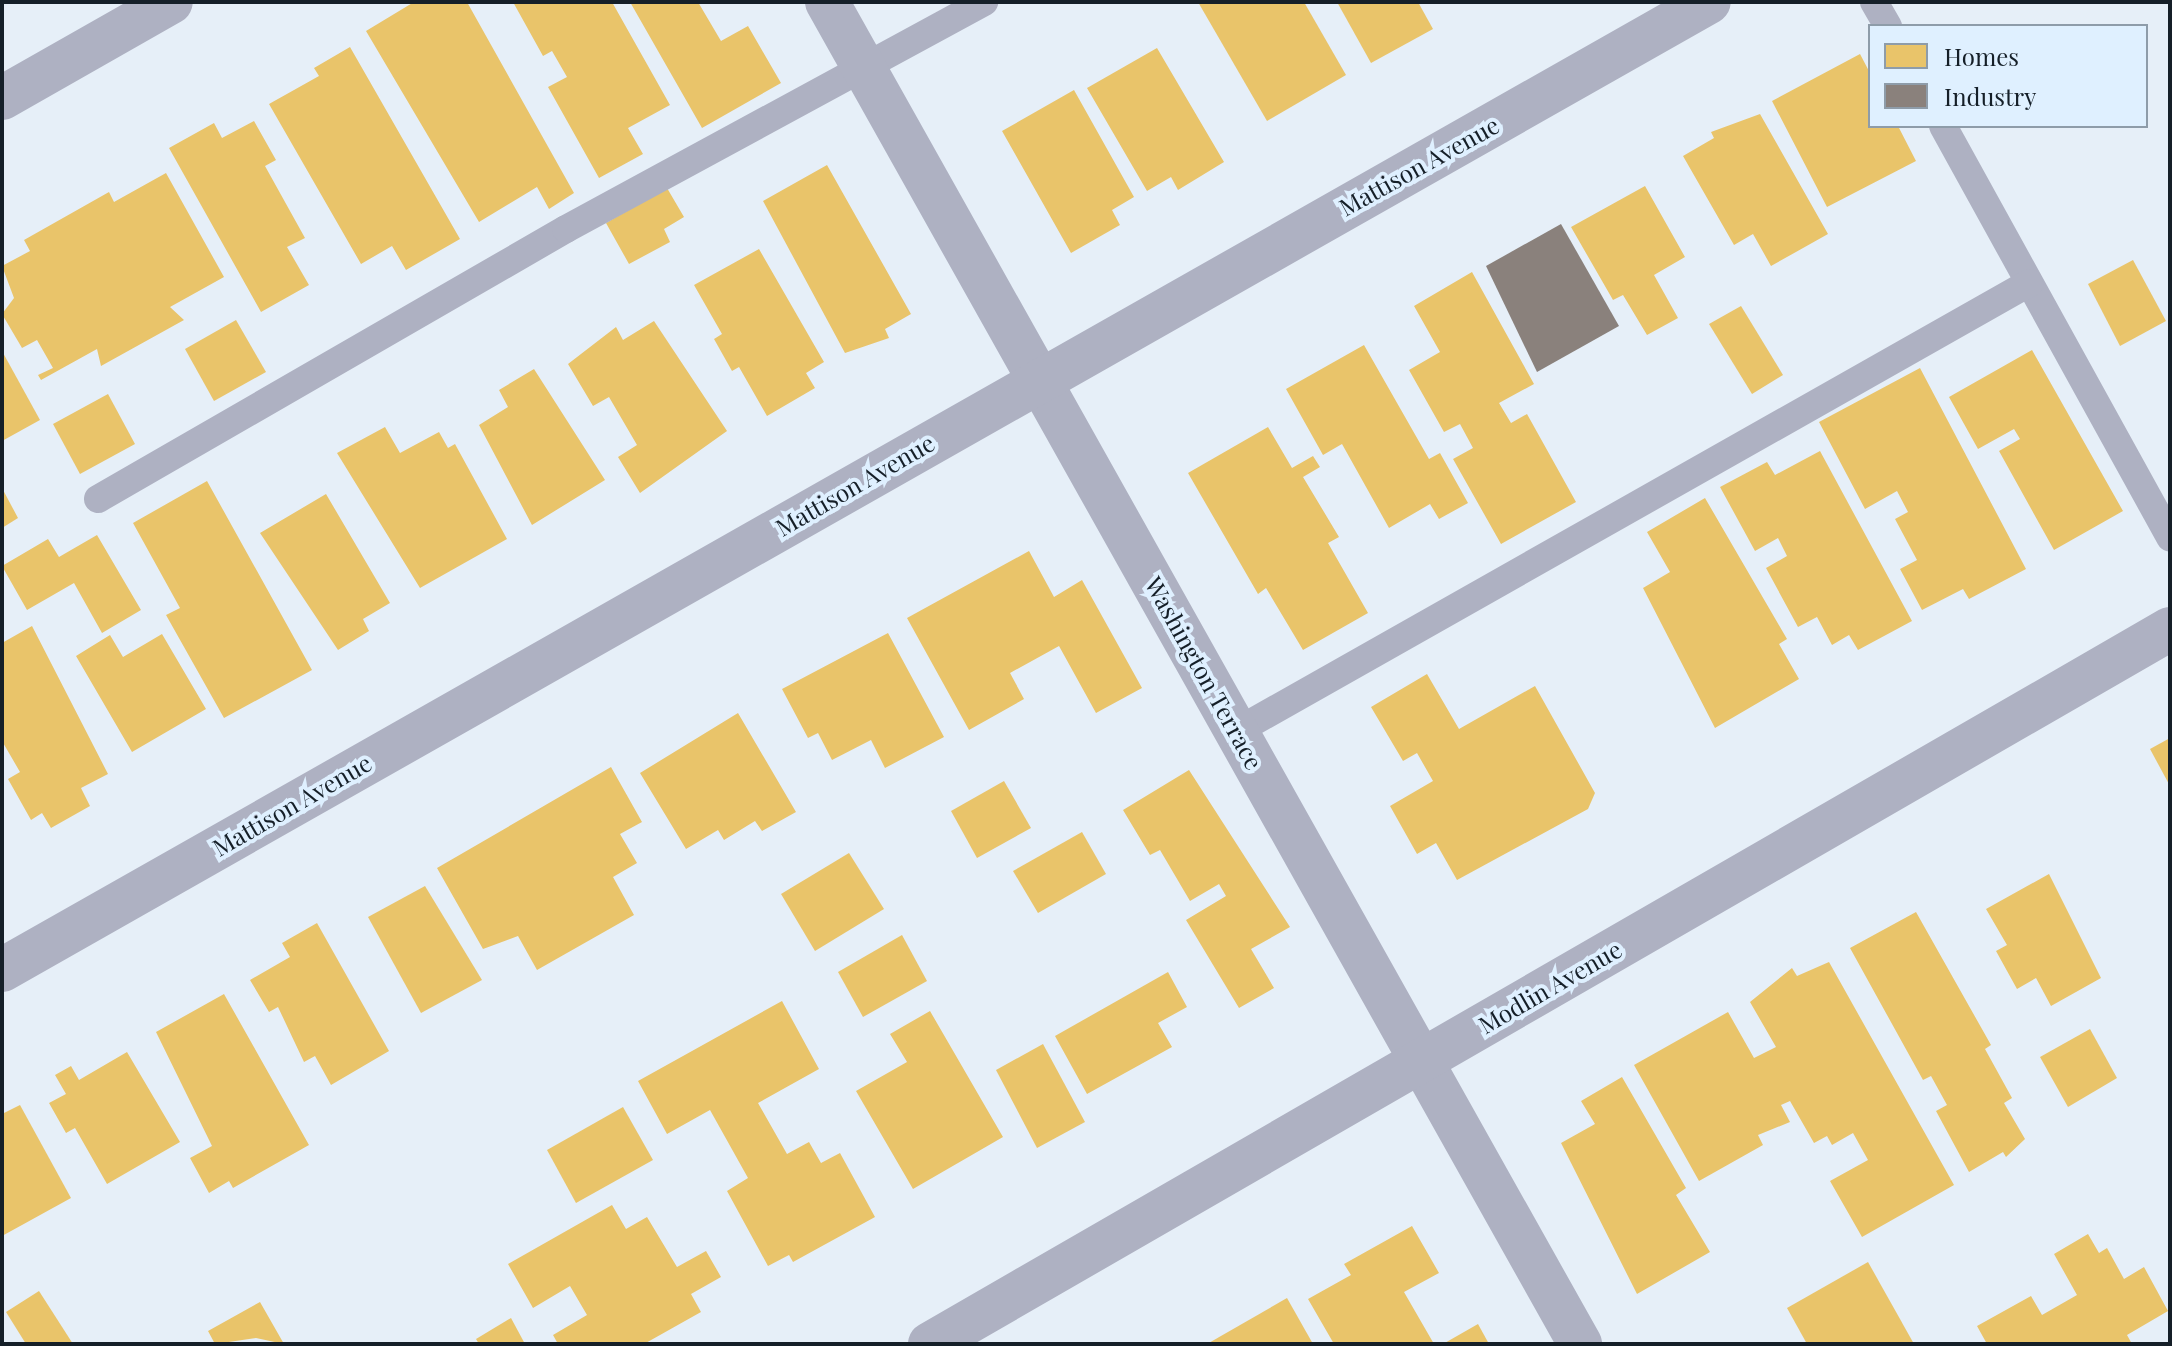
<!DOCTYPE html>
<style>
body{margin:0}
#map{position:relative;width:2172px;height:1346px;overflow:hidden;background:#e6eff8;font-family:"Playfair Display",serif}
div>[style]{position:absolute}
.homes>*{inset:0;background:#e9c46a}
.industry>*{inset:0;background:#8a817c}
.service>*{height:28px;margin:-14px;padding:0 14px;transform-origin:14px;border-radius:14px;background:#aeb1c2}
.minor>*{height:44px;margin:-22px;padding:0 22px;transform-origin:22px;border-radius:22px;background:#aeb1c2}
span{translate:-50% -50%;white-space:nowrap;text-align:center;line-height:1.15;-webkit-text-stroke:8px #dff0ff;paint-order:stroke}
.street-label{font-size:24px;color:#151f28}
.frame{position:absolute;inset:0;border:4px solid #151f28;pointer-events:none}
.legend{position:absolute;left:1868px;top:24px;width:280px;height:104px;box-sizing:border-box;background:#dff0ff;border:2px solid #8e9ca9;margin:0;padding:10px 14px;list-style:none;font-size:24px;color:#151f28}
.legend li{display:flex;align-items:center;gap:16px;height:40px}
.legend b{width:40px;border:2px solid #8e9ca9}
</style>
<div id="map">
<div class="homes">
<div style="clip-path:polygon(414px 2px,467px 2px,574px 193px,549px 209px,537px 187px,479px 222px,366px 31px)"></div>
<div style="clip-path:polygon(513px 2px,612px 2px,670px 105px,628px 128px,643px 154px,599px 178px,548px 87px,567px 77px,552px 51px,543px 56px)"></div>
<div style="clip-path:polygon(630px 2px,698px 2px,721px 41px,748px 26px,781px 83px,702px 128px)"></div>
<div style="clip-path:polygon(1198px 2px,1304px 2px,1346px 75px,1267px 121px)"></div>
<div style="clip-path:polygon(1337px 2px,1418px 2px,1433px 29px,1371px 63px)"></div>
<div style="clip-path:polygon(350px 47px,460px 239px,406px 270px,392px 246px,361px 264px,269px 104px,319px 76px,314px 68px)"></div>
<div style="clip-path:polygon(1157px 48px,1224px 162px,1178px 190px,1171px 177px,1147px 191px,1087px 88px)"></div>
<div style="clip-path:polygon(1860px 54px,1870px 73px,1870px 126px,1898px 126px,1916px 161px,1827px 207px,1772px 101px)"></div>
<div style="clip-path:polygon(1074px 90px,1134px 197px,1112px 210px,1120px 225px,1071px 253px,1002px 131px)"></div>
<div style="clip-path:polygon(1760px 114px,1828px 234px,1771px 266px,1753px 234px,1734px 245px,1683px 156px,1714px 138px,1711px 132px)"></div>
<div style="clip-path:polygon(254px 121px,276px 160px,265px 166px,305px 238px,287px 247px,309px 285px,261px 312px,169px 148px,214px 123px,222px 138px)"></div>
<div style="clip-path:polygon(827px 165px,911px 314px,885px 329px,889px 338px,845px 353px,763px 201px)"></div>
<div style="clip-path:polygon(166px 173px,224px 277px,170px 307px,184px 320px,101px 366px,97px 349px,41px 380px,38px 375px,53px 368px,37px 340px,22px 348px,2px 314px,14px 298px,2px 266px,30px 251px,24px 240px,109px 192px,114px 202px)"></div>
<div style="clip-path:polygon(1645px 186px,1685px 257px,1654px 275px,1678px 318px,1647px 335px,1623px 295px,1613px 300px,1571px 227px)"></div>
<div style="clip-path:polygon(667px 188px,684px 217px,664px 229px,670px 242px,629px 264px,606px 223px)"></div>
<div style="clip-path:polygon(759px 249px,824px 362px,806px 373px,815px 388px,767px 416px,739px 367px,732px 371px,714px 339px,722px 334px,694px 285px)"></div>
<div style="clip-path:polygon(2133px 260px,2166px 321px,2120px 346px,2088px 284px)"></div>
<div style="clip-path:polygon(1472px 272px,1534px 384px,1499px 403px,1511px 423px,1527px 414px,1576px 502px,1501px 544px,1453px 459px,1473px 448px,1460px 424px,1444px 432px,1409px 370px,1440px 352px,1414px 306px)"></div>
<div style="clip-path:polygon(1741px 306px,1783px 375px,1752px 394px,1709px 324px)"></div>
<div style="clip-path:polygon(236px 320px,266px 372px,214px 401px,185px 349px)"></div>
<div style="clip-path:polygon(654px 321px,727px 431px,640px 493px,618px 457px,637px 445px,609px 397px,593px 406px,568px 364px,616px 327px,623px 340px)"></div>
<div style="clip-path:polygon(1364px 345px,1429px 459px,1440px 453px,1468px 503px,1439px 519px,1430px 504px,1389px 528px,1342px 444px,1323px 455px,1286px 389px)"></div>
<div style="clip-path:polygon(2032px 350px,2123px 511px,2054px 550px,1999px 451px,2020px 439px,2014px 429px,1978px 449px,1949px 397px)"></div>
<div style="clip-path:polygon(2px 351px,40px 420px,2px 441px)"></div>
<div style="clip-path:polygon(1920px 368px,2026px 569px,1969px 599px,1963px 589px,1922px 610px,1900px 569px,1917px 560px,1895px 519px,1908px 512px,1897px 491px,1865px 509px,1819px 422px)"></div>
<div style="clip-path:polygon(534px 369px,605px 480px,532px 525px,479px 425px,508px 407px,499px 390px)"></div>
<div style="clip-path:polygon(108px 394px,135px 444px,80px 474px,53px 424px)"></div>
<div style="clip-path:polygon(385px 427px,400px 453px,439px 432px,448px 448px,455px 444px,507px 539px,420px 588px,337px 453px)"></div>
<div style="clip-path:polygon(1268px 427px,1292px 468px,1313px 456px,1320px 467px,1303px 477px,1339px 537px,1328px 543px,1368px 613px,1303px 650px,1266px 588px,1258px 594px,1188px 473px)"></div>
<div style="clip-path:polygon(1820px 451px,1912px 621px,1858px 650px,1849px 635px,1832px 645px,1817px 617px,1798px 627px,1766px 568px,1787px 556px,1778px 538px,1755px 551px,1720px 487px,1767px 462px,1775px 475px)"></div>
<div style="clip-path:polygon(207px 481px,312px 670px,224px 718px,166px 615px,180px 608px,133px 523px)"></div>
<div style="clip-path:polygon(2px 488px,18px 518px,2px 528px)"></div>
<div style="clip-path:polygon(326px 494px,390px 603px,363px 619px,369px 631px,338px 650px,260px 533px)"></div>
<div style="clip-path:polygon(1705px 498px,1787px 639px,1779px 644px,1799px 679px,1715px 728px,1643px 588px,1670px 572px,1647px 532px)"></div>
<div style="clip-path:polygon(97px 535px,141px 610px,102px 633px,74px 583px,27px 610px,2px 566px,48px 539px,59px 557px)"></div>
<div style="clip-path:polygon(1029px 551px,1054px 597px,1082px 580px,1142px 688px,1096px 713px,1059px 646px,1010px 673px,1024px 699px,969px 730px,907px 618px)"></div>
<div style="clip-path:polygon(32px 626px,108px 774px,81px 788px,90px 806px,51px 828px,42px 813px,31px 820px,8px 779px,20px 772px,2px 741px,2px 643px)"></div>
<div style="clip-path:polygon(888px 633px,944px 737px,885px 768px,871px 740px,832px 760px,818px 733px,808px 738px,782px 689px)"></div>
<div style="clip-path:polygon(162px 634px,206px 709px,132px 752px,76px 656px,110px 635px,123px 657px)"></div>
<div style="clip-path:polygon(1427px 674px,1459px 729px,1535px 686px,1595px 793px,1588px 809px,1457px 880px,1436px 843px,1417px 854px,1390px 806px,1433px 781px,1417px 753px,1403px 761px,1371px 707px)"></div>
<div style="clip-path:polygon(738px 713px,796px 812px,762px 831px,755px 821px,724px 840px,718px 830px,686px 849px,640px 773px)"></div>
<div style="clip-path:polygon(2170px 738px,2170px 786px,2150px 749px)"></div>
<div style="clip-path:polygon(611px 767px,642px 822px,620px 834px,637px 863px,613px 877px,634px 915px,537px 970px,518px 936px,483px 949px,437px 868px)"></div>
<div style="clip-path:polygon(1189px 770px,1290px 927px,1251px 949px,1274px 988px,1239px 1008px,1186px 920px,1226px 896px,1219px 884px,1190px 901px,1160px 850px,1150px 855px,1123px 810px)"></div>
<div style="clip-path:polygon(1004px 781px,1031px 828px,977px 858px,951px 811px)"></div>
<div style="clip-path:polygon(1082px 832px,1106px 874px,1038px 913px,1013px 871px)"></div>
<div style="clip-path:polygon(849px 853px,884px 909px,815px 951px,781px 894px)"></div>
<div style="clip-path:polygon(2049px 874px,2101px 978px,2051px 1006px,2036px 978px,2017px 989px,1996px 951px,2007px 945px,1986px 909px)"></div>
<div style="clip-path:polygon(425px 886px,482px 980px,421px 1013px,368px 917px)"></div>
<div style="clip-path:polygon(1916px 912px,1991px 1045px,1985px 1049px,2012px 1098px,2004px 1103px,2025px 1139px,2006px 1157px,2003px 1152px,1969px 1172px,1936px 1111px,1947px 1105px,1931px 1076px,1923px 1080px,1850px 948px)"></div>
<div style="clip-path:polygon(317px 923px,389px 1051px,331px 1085px,315px 1056px,304px 1062px,278px 1007px,269px 1012px,250px 980px,290px 957px,282px 943px)"></div>
<div style="clip-path:polygon(902px 935px,927px 981px,863px 1017px,838px 972px)"></div>
<div style="clip-path:polygon(1829px 962px,1954px 1185px,1862px 1237px,1830px 1181px,1868px 1160px,1853px 1133px,1832px 1145px,1827px 1136px,1814px 1143px,1790px 1101px,1781px 1105px,1790px 1122px,1758px 1135px,1763px 1145px,1699px 1181px,1634px 1065px,1728px 1012px,1754px 1058px,1776px 1047px,1750px 1002px,1792px 968px,1797px 976px)"></div>
<div style="clip-path:polygon(1168px 972px,1187px 1007px,1158px 1023px,1172px 1047px,1087px 1094px,1055px 1036px)"></div>
<div style="clip-path:polygon(224px 994px,309px 1145px,233px 1188px,229px 1181px,209px 1193px,190px 1158px,212px 1146px,156px 1032px)"></div>
<div style="clip-path:polygon(782px 1001px,819px 1069px,758px 1103px,787px 1154px,809px 1142px,821px 1163px,840px 1153px,875px 1217px,793px 1262px,789px 1255px,768px 1266px,727px 1191px,748px 1178px,710px 1110px,667px 1134px,638px 1081px)"></div>
<div style="clip-path:polygon(930px 1011px,1003px 1137px,913px 1189px,856px 1091px,907px 1062px,890px 1034px)"></div>
<div style="clip-path:polygon(2090px 1029px,2117px 1078px,2068px 1107px,2040px 1057px)"></div>
<div style="clip-path:polygon(1043px 1044px,1085px 1122px,1037px 1148px,996px 1070px)"></div>
<div style="clip-path:polygon(127px 1052px,180px 1142px,107px 1184px,75px 1128px,66px 1133px,49px 1103px,66px 1094px,55px 1075px,71px 1066px,79px 1080px)"></div>
<div style="clip-path:polygon(1622px 1077px,1686px 1188px,1676px 1195px,1710px 1252px,1637px 1294px,1561px 1143px,1595px 1124px,1581px 1101px)"></div>
<div style="clip-path:polygon(20px 1105px,71px 1198px,2px 1236px,2px 1114px)"></div>
<div style="clip-path:polygon(623px 1107px,653px 1160px,576px 1203px,547px 1150px)"></div>
<div style="clip-path:polygon(612px 1205px,626px 1229px,647px 1217px,677px 1267px,706px 1251px,721px 1277px,691px 1294px,701px 1312px,644px 1344px,558px 1344px,553px 1335px,587px 1315px,570px 1286px,533px 1308px,508px 1264px)"></div>
<div style="clip-path:polygon(1412px 1226px,1439px 1273px,1404px 1292px,1434px 1344px,1334px 1344px,1308px 1299px,1351px 1275px,1344px 1264px)"></div>
<div style="clip-path:polygon(2088px 1234px,2099px 1253px,2107px 1248px,2124px 1279px,2144px 1267px,2168px 1311px,2127px 1335px,2132px 1344px,1987px 1344px,1977px 1326px,2031px 1296px,2042px 1315px,2077px 1295px,2054px 1254px)"></div>
<div style="clip-path:polygon(1868px 1262px,1914px 1344px,1807px 1344px,1787px 1308px)"></div>
<div style="clip-path:polygon(39px 1291px,73px 1344px,26px 1344px,6px 1312px)"></div>
<div style="clip-path:polygon(1287px 1298px,1313px 1344px,1207px 1344px)"></div>
<div style="clip-path:polygon(260px 1302px,284px 1344px,256px 1338px,215px 1344px,208px 1331px)"></div>
<div style="clip-path:polygon(511px 1318px,525px 1344px,479px 1344px,476px 1339px)"></div>
<div style="clip-path:polygon(1478px 1324px,1489px 1344px,1443px 1344px)"></div>
</div>
<div class="industry">
<div style="clip-path:polygon(1561px 224px,1619px 326px,1537px 372px,1486px 266px)"></div>
</div>
<div class="service">
<div style="left:1874px;top:2px;width:28px;rotate:60deg"></div>
<div style="left:1943px;top:126px;width:470px;rotate:61.1deg"></div>
<div style="left:98px;top:499px;width:540px;rotate:-29.98deg"></div>
<div style="left:566px;top:229px;width:476px;rotate:-28.5deg"></div>
<div style="left:1237px;top:731px;width:910px;rotate:-29.49deg"></div>
</div>
<div class="minor">
<div style="left:827px;top:2px;width:1539px;rotate:60.7deg"></div>
<div style="left:2px;top:98px;width:194px;rotate:-29.6deg"></div>
<div style="left:2px;top:970px;width:1962px;rotate:-29.56deg"></div>
<div style="left:930px;top:1344px;width:1431px;rotate:-29.97deg"></div>
</div>
<div class="street-label">
<span style="left:1419px;top:166px;rotate:-29deg">Mattison Avenue</span>
<span style="left:855px;top:485px;rotate:-30deg">Mattison Avenue</span>
<span style="left:1204px;top:673px;rotate:61deg">Washington Terrace</span>
<span style="left:292px;top:805px;rotate:-30deg">Mattison Avenue</span>
<span style="left:1550px;top:987px;rotate:-30deg">Modlin Avenue</span>
</div>
<div class="frame"></div>
<ul class="legend">
<li><b style="height:22px;background:#e9c46a"></b>Homes</li>
<li><b style="height:22px;background:#8a817c"></b>Industry</li>
</ul>
</div>
